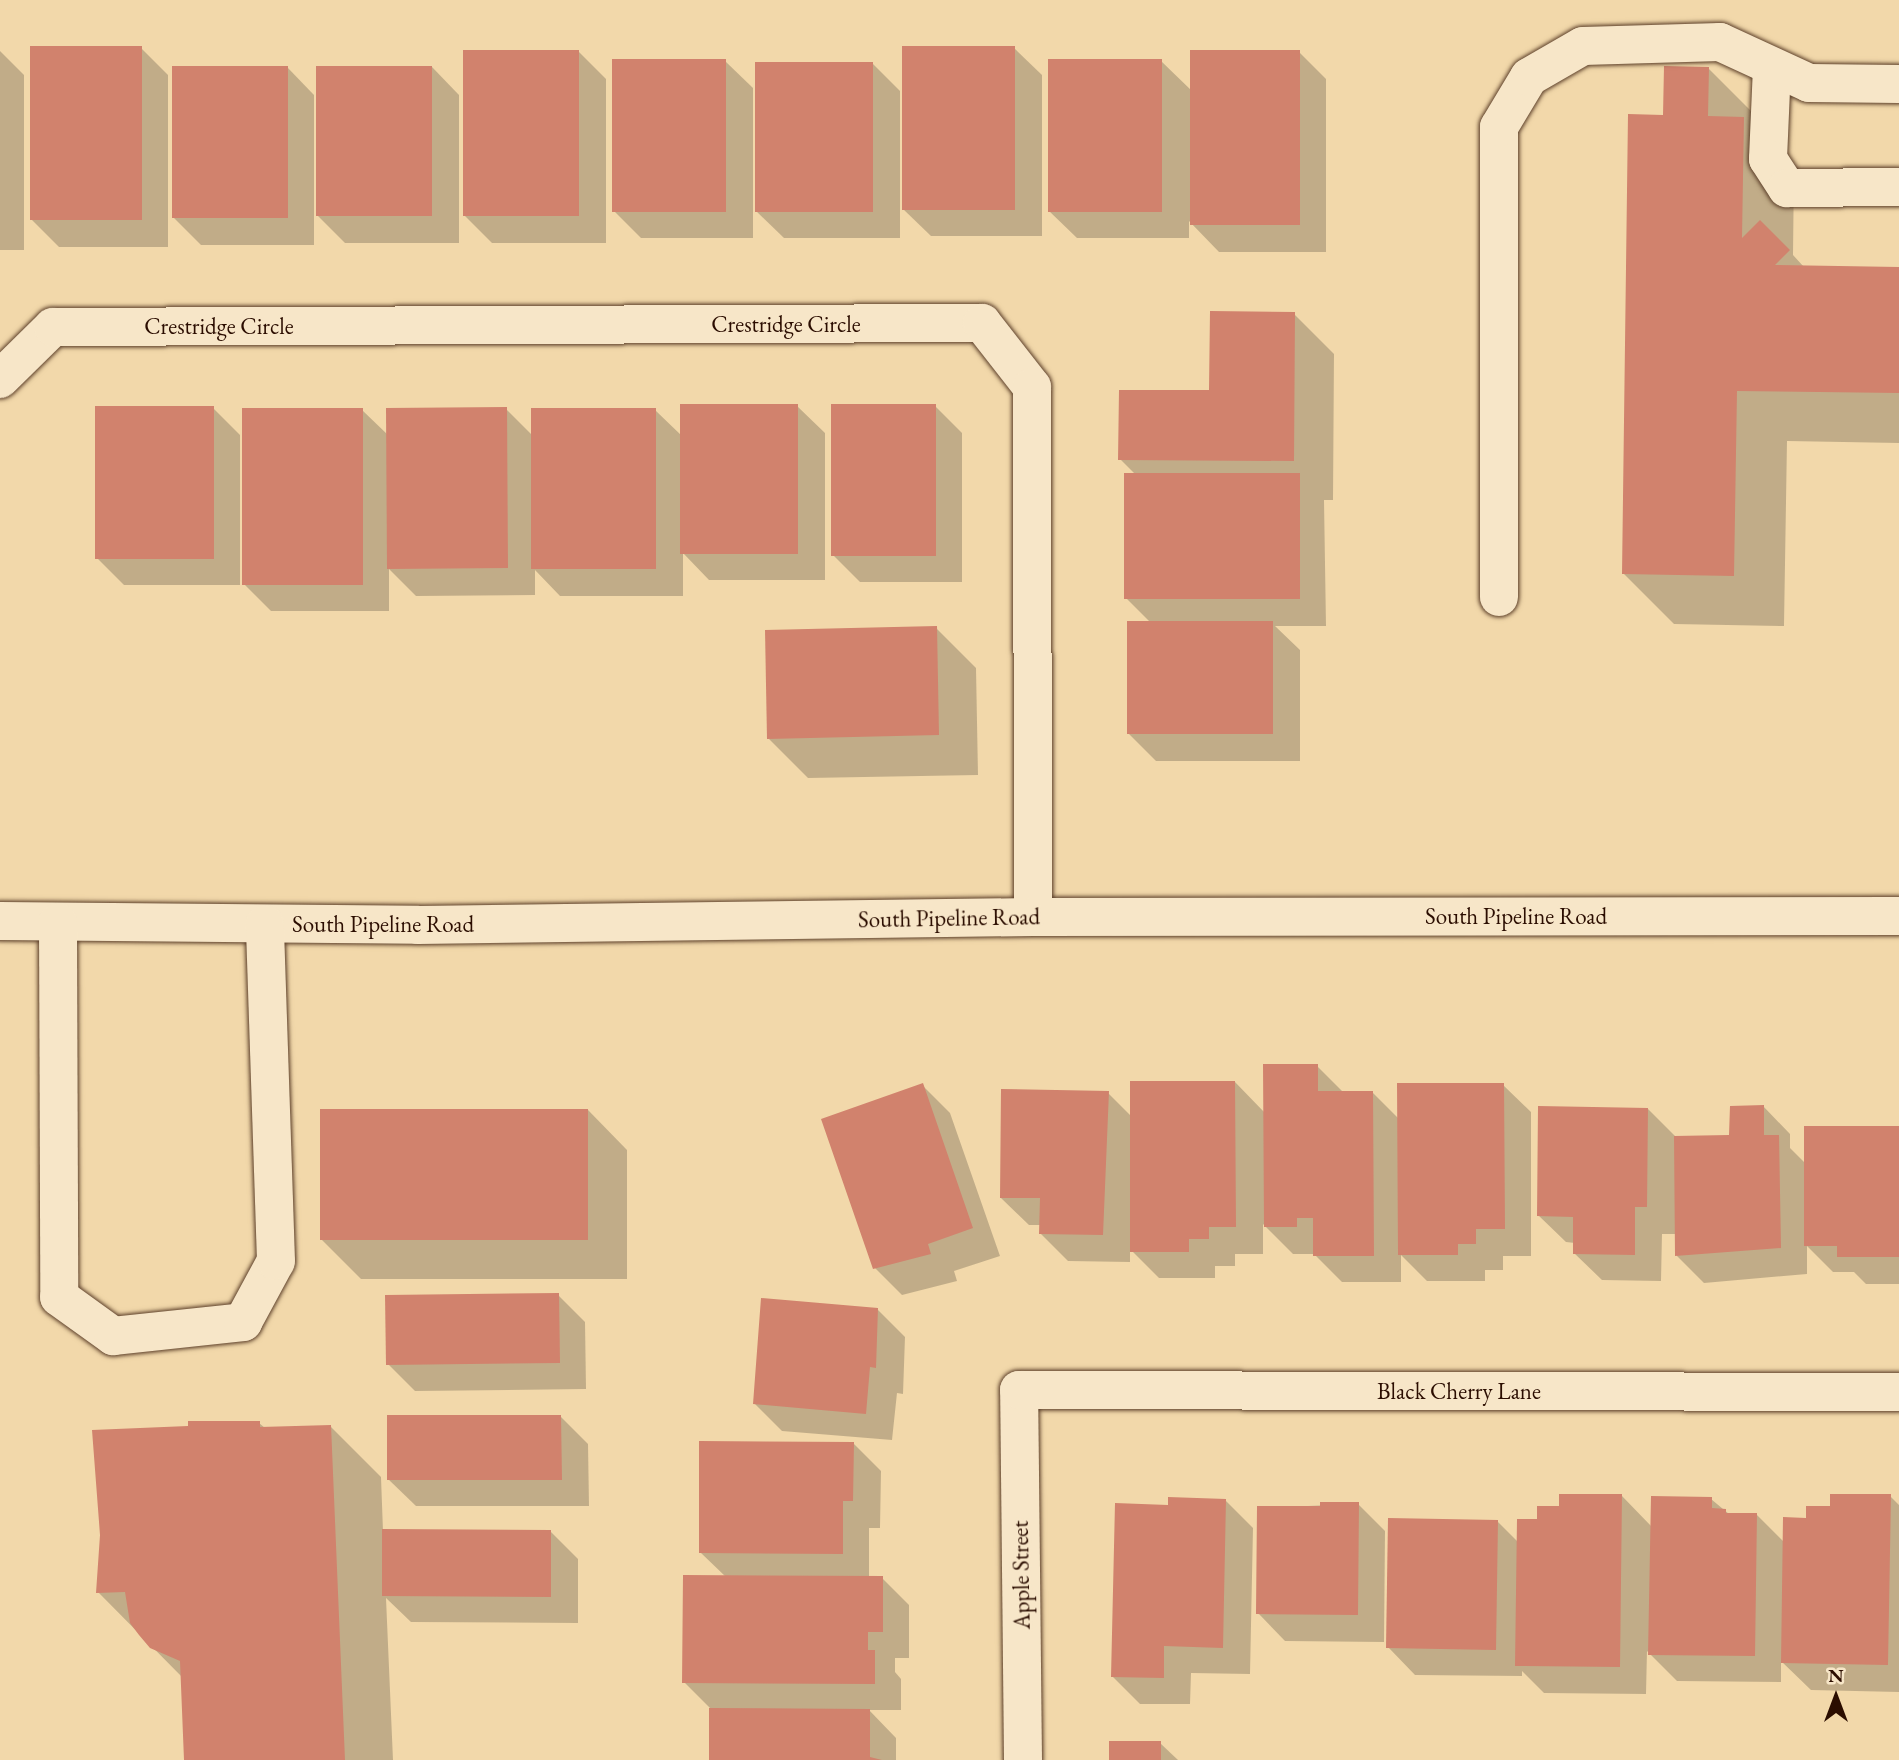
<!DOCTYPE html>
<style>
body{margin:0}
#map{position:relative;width:1899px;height:1760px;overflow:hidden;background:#f2d8aa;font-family:"EB Garamond",serif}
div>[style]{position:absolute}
.shadow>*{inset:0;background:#0003}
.building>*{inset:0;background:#d1826d}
.roads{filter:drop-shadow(0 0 2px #5d402a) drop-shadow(0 0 2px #5d402a)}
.minor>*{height:38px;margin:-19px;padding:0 19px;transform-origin:19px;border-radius:19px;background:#f7e6c8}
span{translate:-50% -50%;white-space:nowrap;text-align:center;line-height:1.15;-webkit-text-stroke:5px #f7e6c8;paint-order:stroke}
.street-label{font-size:23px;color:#2b0d00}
.north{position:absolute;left:1801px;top:1662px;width:70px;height:70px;-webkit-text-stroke:5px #f7e6c8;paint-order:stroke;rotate:0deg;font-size:19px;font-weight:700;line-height:28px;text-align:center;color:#2b0d00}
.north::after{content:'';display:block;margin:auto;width:24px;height:32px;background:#2b0d00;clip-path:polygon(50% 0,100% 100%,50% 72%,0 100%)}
</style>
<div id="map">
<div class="shadow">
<div style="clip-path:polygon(141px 48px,168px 75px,168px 247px,59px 247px,32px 220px)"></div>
<div style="clip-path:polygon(1014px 48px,1042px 75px,1042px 236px,931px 236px,903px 209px)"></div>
<div style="clip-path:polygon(0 51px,24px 75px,24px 250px,0 250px)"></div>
<div style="clip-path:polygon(579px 52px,606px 79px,606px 243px,492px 243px,465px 216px)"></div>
<div style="clip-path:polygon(1299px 52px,1326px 79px,1326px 252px,1219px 252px,1189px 221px,1189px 238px,1077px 238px,1049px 211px,1161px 61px,1192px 91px)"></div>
<div style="clip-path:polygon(725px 61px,753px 88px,753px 238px,641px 238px,614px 211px)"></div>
<div style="clip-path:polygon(872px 63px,900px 91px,900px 238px,784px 238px,756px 211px)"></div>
<div style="clip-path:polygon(287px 67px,314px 95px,314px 245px,201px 245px,174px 218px)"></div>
<div style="clip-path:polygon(432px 67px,459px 95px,459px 243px,345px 243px,318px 216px)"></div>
<div style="clip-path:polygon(1708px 68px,1759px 119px,1794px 169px,1793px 255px,1804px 267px,1899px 268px,1899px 443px,1787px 441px,1784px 626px,1674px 624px,1623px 573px,1665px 117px)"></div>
<div style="clip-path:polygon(1294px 314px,1334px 354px,1333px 500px,1324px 500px,1326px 626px,1275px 626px,1300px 650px,1300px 761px,1156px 761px,1129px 734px,1151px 623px,1126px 598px,1136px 475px,1120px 459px,1211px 392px)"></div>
<div style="clip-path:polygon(797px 406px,825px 433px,825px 580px,709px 580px,683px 553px,683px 596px,560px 596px,535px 570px,535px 595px,416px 596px,389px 569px,389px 611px,271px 611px,244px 584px,362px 410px,388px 435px,506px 409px,533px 436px,655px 410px,682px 436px)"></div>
<div style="clip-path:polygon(935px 406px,962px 433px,962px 582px,860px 582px,833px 555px)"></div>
<div style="clip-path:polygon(213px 408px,240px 435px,240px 585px,124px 585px,97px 558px)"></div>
<div style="clip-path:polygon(936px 628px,976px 668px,978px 775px,808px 778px,769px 739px)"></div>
<div style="clip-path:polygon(1317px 1066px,1344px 1093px,1373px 1093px,1399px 1119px,1503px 1085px,1531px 1112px,1531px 1256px,1503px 1256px,1503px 1270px,1485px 1270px,1485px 1281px,1427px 1281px,1401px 1255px,1401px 1282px,1342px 1282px,1314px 1254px,1293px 1254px,1263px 1224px,1263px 1254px,1235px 1254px,1235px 1266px,1215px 1266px,1215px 1278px,1159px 1278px,1130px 1249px,1130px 1262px,1068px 1261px,1041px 1234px,1041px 1225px,1029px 1225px,1001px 1198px,1108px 1093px,1132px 1117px,1235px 1082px,1265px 1113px)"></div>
<div style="clip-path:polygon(922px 1085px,950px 1113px,1000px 1256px,954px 1271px,957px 1281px,902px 1295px,875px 1268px)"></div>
<div style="clip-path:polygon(1763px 1106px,1790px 1134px,1790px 1148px,1806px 1164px,1899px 1128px,1899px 1284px,1866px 1284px,1854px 1272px,1833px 1272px,1807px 1246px,1807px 1274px,1704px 1283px,1677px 1256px,1677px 1234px,1662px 1234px,1661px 1281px,1602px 1280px,1574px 1253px,1575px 1243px,1566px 1242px,1538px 1215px,1648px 1109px,1676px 1137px,1731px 1136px)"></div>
<div style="clip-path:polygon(588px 1110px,627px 1150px,627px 1279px,361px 1279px,321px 1239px)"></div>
<div style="clip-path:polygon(558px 1295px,585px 1322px,586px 1389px,415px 1391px,388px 1364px)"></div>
<div style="clip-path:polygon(877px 1309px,905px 1337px,903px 1394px,897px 1393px,892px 1440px,782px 1431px,755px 1404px)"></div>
<div style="clip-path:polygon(561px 1417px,588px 1444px,589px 1506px,416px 1506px,388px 1479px)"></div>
<div style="clip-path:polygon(259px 1423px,265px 1428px,330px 1426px,381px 1477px,383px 1531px,551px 1532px,578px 1559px,578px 1623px,411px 1622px,386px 1598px,393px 1760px,186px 1760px,183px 1678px,98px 1592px)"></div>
<div style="clip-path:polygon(854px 1444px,881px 1471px,880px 1528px,869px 1528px,869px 1578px,882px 1578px,909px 1605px,909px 1658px,895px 1658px,895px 1672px,901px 1679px,901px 1710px,869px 1710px,896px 1738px,896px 1760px,710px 1760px,711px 1709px,684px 1682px,726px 1577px,701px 1553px)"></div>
<div style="clip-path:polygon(1622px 1496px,1652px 1527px,1711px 1499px,1729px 1514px,1756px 1514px,1785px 1543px,1808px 1520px,1831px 1508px,1890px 1496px,1899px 1505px,1899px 1692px,1811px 1690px,1781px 1661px,1781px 1682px,1677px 1681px,1647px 1651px,1646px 1694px,1544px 1693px,1522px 1671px,1522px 1676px,1415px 1675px,1388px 1647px,1498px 1522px,1519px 1543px,1560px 1508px)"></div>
<div style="clip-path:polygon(1226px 1501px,1253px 1528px,1250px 1674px,1191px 1673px,1190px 1704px,1140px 1704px,1112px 1676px,1169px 1507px)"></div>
<div style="clip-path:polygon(1358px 1504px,1385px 1531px,1384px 1642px,1285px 1641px,1258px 1613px,1258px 1508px)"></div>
<div style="clip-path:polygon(1160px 1743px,1178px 1760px,1111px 1760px)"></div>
</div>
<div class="building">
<div style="clip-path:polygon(30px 46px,142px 46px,142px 220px,30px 220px)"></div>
<div style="clip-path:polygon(902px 46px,1015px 46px,1015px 210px,902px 210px)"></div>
<div style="clip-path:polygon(463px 50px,579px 50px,579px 216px,463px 216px)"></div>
<div style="clip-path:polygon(1190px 50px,1300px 50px,1300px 225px,1190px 225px)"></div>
<div style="clip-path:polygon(612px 59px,726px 59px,726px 212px,612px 212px)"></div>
<div style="clip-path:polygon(1048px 59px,1162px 59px,1162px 212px,1048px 212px)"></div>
<div style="clip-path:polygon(755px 62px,873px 62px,873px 212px,755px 212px)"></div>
<div style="clip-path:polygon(172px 66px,288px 66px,288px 218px,172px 218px)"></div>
<div style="clip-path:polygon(316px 66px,432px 66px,432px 216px,316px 216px)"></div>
<div style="clip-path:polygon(1664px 66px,1709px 67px,1708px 116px,1744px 117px,1742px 238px,1760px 220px,1790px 250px,1775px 265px,1899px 267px,1899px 393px,1737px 391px,1734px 576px,1622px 574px,1628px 114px,1663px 115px)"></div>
<div style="clip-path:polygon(1210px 311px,1295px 312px,1294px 461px,1118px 460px,1119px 390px,1209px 390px)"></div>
<div style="clip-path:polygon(680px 404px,798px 404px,798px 554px,680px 554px)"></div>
<div style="clip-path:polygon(831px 404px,936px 404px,936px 556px,831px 556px)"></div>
<div style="clip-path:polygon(95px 406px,214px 406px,214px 559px,95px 559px)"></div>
<div style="clip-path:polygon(507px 407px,508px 568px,387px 569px,386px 408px)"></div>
<div style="clip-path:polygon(242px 408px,363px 408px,363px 585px,242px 585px)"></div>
<div style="clip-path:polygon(531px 408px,656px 408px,656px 569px,531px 569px)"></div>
<div style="clip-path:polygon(1124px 473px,1300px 473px,1300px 599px,1124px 599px)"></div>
<div style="clip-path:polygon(1127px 621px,1273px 621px,1273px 734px,1127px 734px)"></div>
<div style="clip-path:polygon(937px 626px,939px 735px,767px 739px,765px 630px)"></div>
<div style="clip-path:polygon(1263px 1064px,1318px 1064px,1318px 1091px,1373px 1091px,1374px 1256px,1313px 1256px,1313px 1218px,1297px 1218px,1297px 1227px,1264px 1227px)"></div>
<div style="clip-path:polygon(1130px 1081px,1235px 1081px,1236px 1227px,1209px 1227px,1209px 1239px,1189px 1239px,1189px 1252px,1130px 1252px)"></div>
<div style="clip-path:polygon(923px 1083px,973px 1228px,928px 1244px,931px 1254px,873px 1269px,821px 1119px)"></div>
<div style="clip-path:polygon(1397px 1083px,1504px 1083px,1505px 1229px,1476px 1229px,1476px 1244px,1458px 1244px,1458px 1255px,1398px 1255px)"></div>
<div style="clip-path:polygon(1001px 1089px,1109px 1091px,1103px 1235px,1039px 1234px,1040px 1198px,1000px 1198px)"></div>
<div style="clip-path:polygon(1764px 1105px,1764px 1135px,1779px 1135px,1781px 1248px,1675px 1256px,1674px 1136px,1729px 1135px,1730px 1106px)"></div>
<div style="clip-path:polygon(1538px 1106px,1648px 1108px,1647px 1207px,1635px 1207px,1635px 1255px,1573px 1254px,1573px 1217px,1537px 1216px)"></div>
<div style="clip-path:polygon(320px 1109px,588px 1109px,588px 1240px,320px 1240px)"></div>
<div style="clip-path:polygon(1804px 1126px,1899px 1126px,1899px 1257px,1837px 1257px,1837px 1246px,1804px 1246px)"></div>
<div style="clip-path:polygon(559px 1293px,560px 1363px,386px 1365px,385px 1295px)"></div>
<div style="clip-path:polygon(761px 1298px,878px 1308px,876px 1368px,870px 1367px,866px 1414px,753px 1404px)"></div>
<div style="clip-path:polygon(387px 1415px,561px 1415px,562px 1480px,387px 1480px)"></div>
<div style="clip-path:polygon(188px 1421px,260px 1421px,260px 1427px,331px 1425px,345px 1760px,184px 1760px,180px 1661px,150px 1648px,139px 1635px,130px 1623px,125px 1592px,96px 1593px,100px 1535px,92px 1430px,188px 1426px)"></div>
<div style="clip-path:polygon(699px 1441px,854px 1442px,853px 1501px,843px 1501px,843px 1554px,699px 1553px)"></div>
<div style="clip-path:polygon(1559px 1494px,1622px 1494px,1620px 1667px,1515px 1666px,1517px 1519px,1537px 1519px,1537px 1506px,1559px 1506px)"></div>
<div style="clip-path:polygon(1830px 1494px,1891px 1494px,1888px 1665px,1781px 1663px,1783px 1517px,1806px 1518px,1806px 1506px,1830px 1506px)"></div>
<div style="clip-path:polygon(1651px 1496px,1712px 1497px,1712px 1508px,1726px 1509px,1726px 1513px,1757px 1513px,1755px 1656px,1648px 1655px)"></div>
<div style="clip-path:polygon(1168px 1497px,1226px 1499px,1223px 1648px,1164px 1646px,1164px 1678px,1111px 1677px,1115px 1503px,1168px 1505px)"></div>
<div style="clip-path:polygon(1320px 1502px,1359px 1502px,1358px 1615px,1256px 1614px,1257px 1506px,1320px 1506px)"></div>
<div style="clip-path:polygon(1388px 1518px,1498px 1520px,1496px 1650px,1386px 1648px)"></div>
<div style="clip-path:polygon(382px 1529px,551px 1530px,551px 1597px,382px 1596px)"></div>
<div style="clip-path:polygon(683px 1575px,883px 1576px,883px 1632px,868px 1632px,868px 1650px,875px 1650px,875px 1684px,682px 1683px)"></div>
<div style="clip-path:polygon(709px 1708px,870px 1709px,870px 1757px,882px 1760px,709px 1760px)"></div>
<div style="clip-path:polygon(1109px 1741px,1161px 1741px,1161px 1760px,1109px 1760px)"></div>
</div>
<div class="roads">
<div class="minor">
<div style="left:1772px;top:67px;width:92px;rotate:92.5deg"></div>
<div style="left:1768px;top:159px;width:35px;rotate:57deg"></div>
<div style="left:1787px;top:188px;width:112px;rotate:-0.5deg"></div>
<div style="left:0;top:379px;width:74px;rotate:-44.5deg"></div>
<div style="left:53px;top:327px;width:929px;rotate:-0.25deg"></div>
<div style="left:982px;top:323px;width:81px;rotate:52deg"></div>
<div style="left:1032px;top:387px;width:530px;rotate:89.89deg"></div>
<div style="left:1499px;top:597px;width:470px;rotate:-90deg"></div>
<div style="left:1499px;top:127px;width:58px;rotate:-59deg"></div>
<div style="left:1529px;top:77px;width:62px;rotate:-29.9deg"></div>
<div style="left:1583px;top:46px;width:137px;rotate:-1.7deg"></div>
<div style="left:1720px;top:42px;width:98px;rotate:24.7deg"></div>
<div style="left:1809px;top:83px;width:90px;rotate:0.6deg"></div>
<div style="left:0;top:921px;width:418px;rotate:0.5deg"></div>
<div style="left:418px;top:925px;width:615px;rotate:-0.75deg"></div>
<div style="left:1033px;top:917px;width:866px;rotate:-0.07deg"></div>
<div style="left:58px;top:922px;width:375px;rotate:89.8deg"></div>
<div style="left:59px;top:1297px;width:67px;rotate:35.8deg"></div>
<div style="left:113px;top:1336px;width:131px;rotate:-6.1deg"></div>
<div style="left:243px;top:1322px;width:69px;rotate:-61.6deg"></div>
<div style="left:276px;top:1261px;width:337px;rotate:-91.9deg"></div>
<div style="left:1023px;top:1760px;width:370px;rotate:-90.6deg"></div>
<div style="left:1019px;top:1390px;width:880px;rotate:0.13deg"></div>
</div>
</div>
<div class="street-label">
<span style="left:786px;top:324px">Crestridge Circle</span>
<span style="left:219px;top:326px">Crestridge Circle</span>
<span style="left:1516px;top:916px">South Pipeline Road</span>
<span style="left:949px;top:918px;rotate:-1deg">South Pipeline Road</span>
<span style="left:383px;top:924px">South Pipeline Road</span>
<span style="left:1459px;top:1391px">Black Cherry Lane</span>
<span style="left:1021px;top:1575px;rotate:-91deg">Apple Street</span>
</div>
<div class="north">N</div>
</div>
